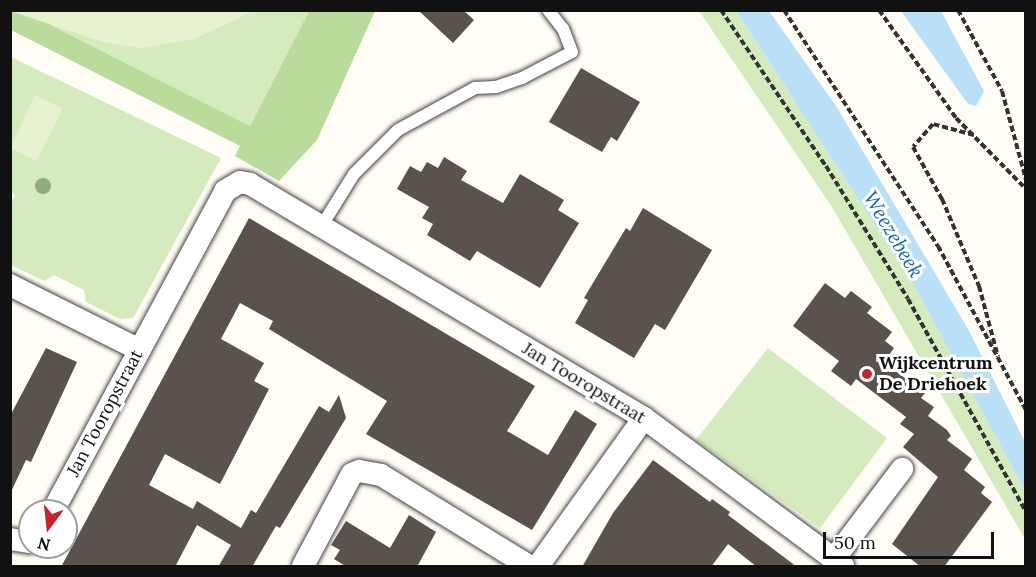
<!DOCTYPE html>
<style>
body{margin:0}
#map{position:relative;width:1036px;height:577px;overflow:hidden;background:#fffdf5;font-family:Lora,serif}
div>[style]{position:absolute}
.green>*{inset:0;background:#d5ebbd}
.forest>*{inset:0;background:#b9dc9c}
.pitch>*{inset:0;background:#e6f2cf}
.water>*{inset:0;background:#b9e0f7}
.building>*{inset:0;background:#5a524d}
.path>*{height:4px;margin-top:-2px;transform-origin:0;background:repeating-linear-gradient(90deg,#333 0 6px,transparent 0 9px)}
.roads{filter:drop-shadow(0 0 2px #444) drop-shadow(0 0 2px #444)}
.lane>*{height:12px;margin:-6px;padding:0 6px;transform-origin:6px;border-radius:6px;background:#fff}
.street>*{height:22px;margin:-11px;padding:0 11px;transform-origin:11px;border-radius:11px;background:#fff}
.trees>*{width:16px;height:16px;margin:-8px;border-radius:50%;background:#8dad7f}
.dots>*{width:16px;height:16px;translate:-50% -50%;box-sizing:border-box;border:3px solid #fff;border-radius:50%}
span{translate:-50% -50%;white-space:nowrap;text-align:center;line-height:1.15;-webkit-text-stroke:6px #fff;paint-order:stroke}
.poi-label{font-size:18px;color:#111;font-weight:700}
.left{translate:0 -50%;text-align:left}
.street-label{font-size:18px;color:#111}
.water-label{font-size:20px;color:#1768a6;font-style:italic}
.frame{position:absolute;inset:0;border:12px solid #111;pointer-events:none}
.north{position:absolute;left:18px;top:499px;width:60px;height:60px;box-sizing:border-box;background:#fff;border:2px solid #a0a0a0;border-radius:50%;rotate:195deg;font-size:16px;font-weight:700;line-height:24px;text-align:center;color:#111}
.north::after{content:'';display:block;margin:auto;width:21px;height:27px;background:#c4262e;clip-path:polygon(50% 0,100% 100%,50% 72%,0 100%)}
.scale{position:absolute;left:823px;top:532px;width:171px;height:27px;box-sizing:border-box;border:3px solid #111;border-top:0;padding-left:8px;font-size:18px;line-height:21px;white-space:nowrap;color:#111;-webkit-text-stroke:4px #fff;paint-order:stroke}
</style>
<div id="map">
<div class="green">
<div style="clip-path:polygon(23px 11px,309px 11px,250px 126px)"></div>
<div style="clip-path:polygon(699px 11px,736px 11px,913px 284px,1025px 491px,1025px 539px,832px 207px)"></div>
<div style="clip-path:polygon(11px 57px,221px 158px,133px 318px,120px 319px,86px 302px,84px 290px,54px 275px,44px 281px,11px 265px,10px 204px,15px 195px,10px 192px)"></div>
<div style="clip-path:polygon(768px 348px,887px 438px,820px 528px,696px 440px)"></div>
</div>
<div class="forest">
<div style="clip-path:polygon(10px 11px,23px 11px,250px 126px,309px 11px,375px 11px,317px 140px,279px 181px,235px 156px,240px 146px,11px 30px)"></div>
</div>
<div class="pitch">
<div style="clip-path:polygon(10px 11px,11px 10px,254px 11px,194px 39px,142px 48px,106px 43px)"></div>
<div style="clip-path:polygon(35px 95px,63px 109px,36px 161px,10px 148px)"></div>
</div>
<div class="water">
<div style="clip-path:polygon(736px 11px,769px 11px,838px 109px,968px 329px,1025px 442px,1025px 491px,913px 284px)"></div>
<div style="clip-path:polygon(901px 11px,941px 11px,984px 91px,976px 106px,968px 104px)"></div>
</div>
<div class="building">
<div style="clip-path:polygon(418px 10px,463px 10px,474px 20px,453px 43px)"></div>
<div style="clip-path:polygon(581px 68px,640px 102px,617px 141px,611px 137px,602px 152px,549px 122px)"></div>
<div style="clip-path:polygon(444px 157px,467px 171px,461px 180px,503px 203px,520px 174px,564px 200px,558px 210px,579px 223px,540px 288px,477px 251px,470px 261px,427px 235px,433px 224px,422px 218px,429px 207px,397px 189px,410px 166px,421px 172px,427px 162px,438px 168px)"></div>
<div style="clip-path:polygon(643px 208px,712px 250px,665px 330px,655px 324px,634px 358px,575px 323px,588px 300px,584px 298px,626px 228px,630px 231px)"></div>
<div style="clip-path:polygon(249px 218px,535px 386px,507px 431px,548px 455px,575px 410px,597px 424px,532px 530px,366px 434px,387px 401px,269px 329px,273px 321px,240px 303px,221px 339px,264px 363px,254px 381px,269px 389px,220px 484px,165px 454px,149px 485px,193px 509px,197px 501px,241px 528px,251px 510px,256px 513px,319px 406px,329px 412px,339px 395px,346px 418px,280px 528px,276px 526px,252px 567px,218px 567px,231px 545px,197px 525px,175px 567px,61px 567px)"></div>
<div style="clip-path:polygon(825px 283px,845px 298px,851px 291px,872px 307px,867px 313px,892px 332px,885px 341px,894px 348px,889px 355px,900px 363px,894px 370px,925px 393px,921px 398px,934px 407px,928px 416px,947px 430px,951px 436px,947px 440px,972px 459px,964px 470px,985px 487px,981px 493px,992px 502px,944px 567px,921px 567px,892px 544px,938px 477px,903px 447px,914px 434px,900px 424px,906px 417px,856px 379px,851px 386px,831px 371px,839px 361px,793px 326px)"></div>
<div style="clip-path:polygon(46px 348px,77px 362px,31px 462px,26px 460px,10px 494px,10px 416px)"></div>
<div style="clip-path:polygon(653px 460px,710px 502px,712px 499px,730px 512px,728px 515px,797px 567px,757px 567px,728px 544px,711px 567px,582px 567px,613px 513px)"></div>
<div style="clip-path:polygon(409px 515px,436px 532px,418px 565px,421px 567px,347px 567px,334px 559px,340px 550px,331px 545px,346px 521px,390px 548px)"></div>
</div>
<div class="path">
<div style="left:721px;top:10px;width:188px;rotate:56.1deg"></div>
<div style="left:826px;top:166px;width:156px;rotate:58.3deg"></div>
<div style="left:908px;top:299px;width:244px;rotate:61deg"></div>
<div style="left:784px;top:10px;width:282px;rotate:56.9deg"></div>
<div style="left:938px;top:246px;width:186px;rotate:61.8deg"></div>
<div style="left:879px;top:10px;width:133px;rotate:54.5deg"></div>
<div style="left:956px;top:118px;width:100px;rotate:45.4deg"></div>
<div style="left:958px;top:10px;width:92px;rotate:61.5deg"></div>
<div style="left:1002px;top:91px;width:92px;rotate:74.9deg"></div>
<div style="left:974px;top:135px;width:42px;rotate:-165deg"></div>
<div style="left:933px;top:124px;width:30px;rotate:131deg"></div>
<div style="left:913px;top:147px;width:60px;rotate:60.9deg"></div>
<div style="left:942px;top:199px;width:95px;rotate:67deg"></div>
<div style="left:979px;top:286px;width:73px;rotate:75deg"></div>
</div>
<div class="roads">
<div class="lane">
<div style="left:321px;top:227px;width:62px;rotate:-58.1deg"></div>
<div style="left:354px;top:174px;width:62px;rotate:-45deg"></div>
<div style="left:398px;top:130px;width:88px;rotate:-28.6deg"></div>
<div style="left:475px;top:88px;width:21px;rotate:-3deg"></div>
<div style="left:496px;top:87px;width:28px;rotate:-19deg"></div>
<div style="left:522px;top:78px;width:56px;rotate:-27.5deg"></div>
<div style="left:572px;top:52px;width:25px;rotate:-111deg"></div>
<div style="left:563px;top:29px;width:24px;rotate:-128deg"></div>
</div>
<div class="street">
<div style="left:10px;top:285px;width:143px;rotate:26.6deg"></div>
<div style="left:53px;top:511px;width:363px;rotate:-61.7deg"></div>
<div style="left:225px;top:191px;width:17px;rotate:-31deg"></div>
<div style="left:240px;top:182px;width:10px;rotate:11deg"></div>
<div style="left:250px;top:184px;width:458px;rotate:30.7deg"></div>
<div style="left:644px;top:418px;width:248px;rotate:36.6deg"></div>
<div style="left:10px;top:539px;width:20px;rotate:9deg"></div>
<div style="left:834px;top:559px;width:113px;rotate:-52.9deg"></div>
<div style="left:303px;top:566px;width:104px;rotate:-62deg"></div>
<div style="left:352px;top:474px;width:8px;rotate:-23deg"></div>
<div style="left:359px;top:471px;width:22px;rotate:10deg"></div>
<div style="left:381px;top:475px;width:174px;rotate:31.6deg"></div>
<div style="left:538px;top:566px;width:182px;rotate:-54.4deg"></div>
</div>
</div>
<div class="trees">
<div style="left:43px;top:186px"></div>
</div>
<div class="dots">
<div style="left:867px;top:374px;background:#c4262e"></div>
</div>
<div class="poi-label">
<span class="left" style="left:879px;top:374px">Wijkcentrum<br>De Driehoek</span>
</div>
<div class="street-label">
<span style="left:584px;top:383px;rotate:31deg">Jan Tooropstraat</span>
<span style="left:105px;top:413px;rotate:-62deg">Jan Tooropstraat</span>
</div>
<div class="water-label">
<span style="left:894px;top:234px;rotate:59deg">Weezebeek</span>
</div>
<div class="frame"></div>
<div class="north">N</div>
<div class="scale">50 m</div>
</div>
